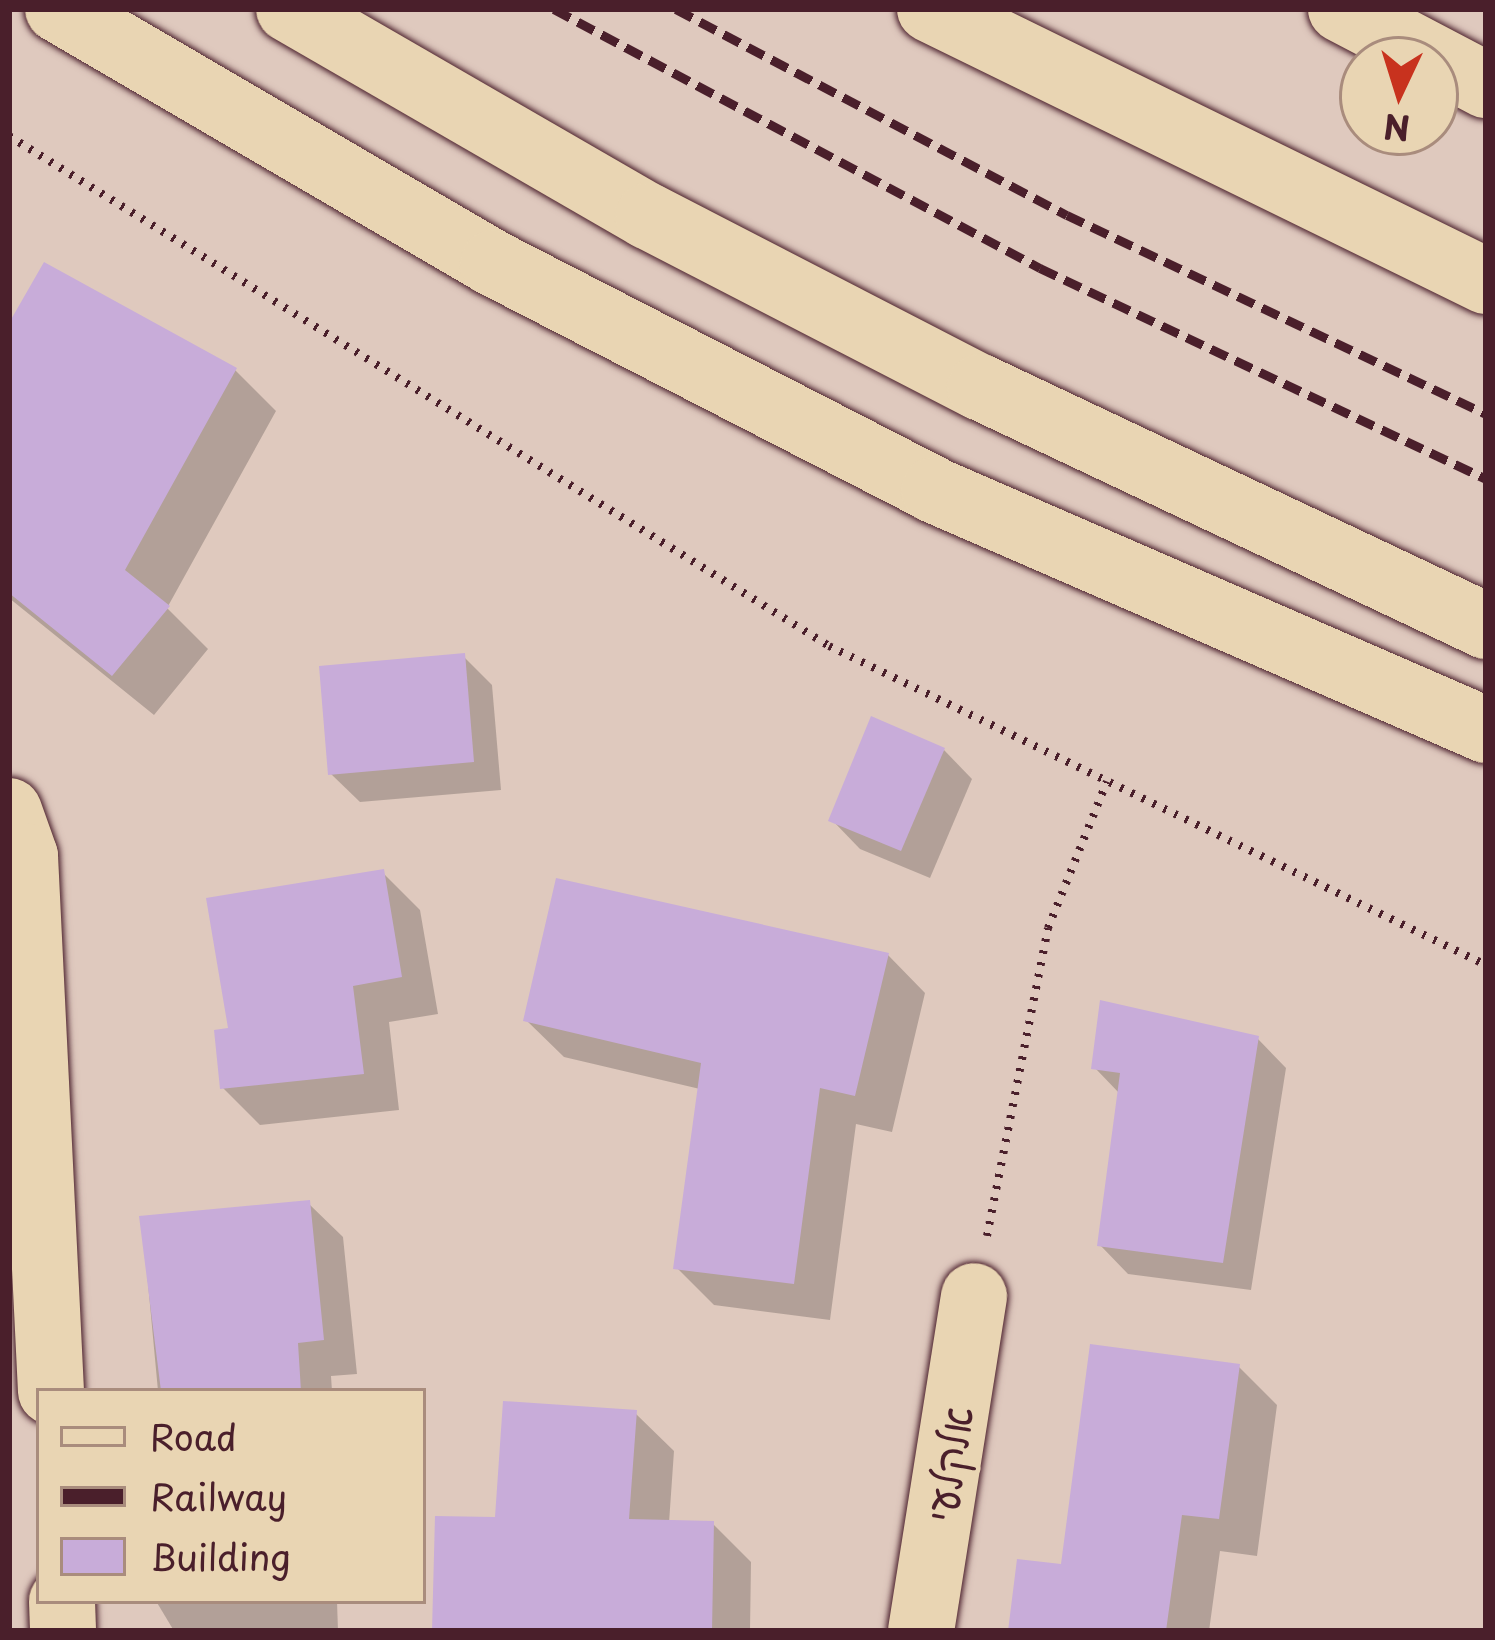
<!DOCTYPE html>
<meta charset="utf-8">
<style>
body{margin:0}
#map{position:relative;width:1495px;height:1640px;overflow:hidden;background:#dfc9be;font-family:"Playpen Sans","Playpen Sans Hebrew",sans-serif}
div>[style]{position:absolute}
.shadow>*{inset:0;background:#0003}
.building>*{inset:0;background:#c8acd9}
.path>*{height:8px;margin-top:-4px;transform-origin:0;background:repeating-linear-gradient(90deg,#4a1f2b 0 3px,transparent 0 12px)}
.roads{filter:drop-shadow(0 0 3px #4a1f2b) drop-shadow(0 0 3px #4a1f2b)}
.minor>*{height:66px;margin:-33px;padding:0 33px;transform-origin:33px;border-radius:33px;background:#e9d5b3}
.highway>*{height:66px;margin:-33px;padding:0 33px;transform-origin:33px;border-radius:33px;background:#e9d5b3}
.rail>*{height:9px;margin-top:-4.5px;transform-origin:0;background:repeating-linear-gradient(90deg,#4a1f2b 0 18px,transparent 0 27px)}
span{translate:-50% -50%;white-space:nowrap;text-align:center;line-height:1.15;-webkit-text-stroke:9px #e9d5b3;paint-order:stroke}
.street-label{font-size:42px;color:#4a1f2b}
.frame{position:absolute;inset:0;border:12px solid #4a1f2b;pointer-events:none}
.legend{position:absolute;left:36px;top:1388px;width:390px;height:216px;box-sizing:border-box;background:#e9d5b3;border:3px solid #a98c7d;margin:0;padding:15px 21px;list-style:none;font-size:36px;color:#4a1f2b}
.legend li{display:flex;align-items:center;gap:24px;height:60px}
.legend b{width:60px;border:3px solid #a98c7d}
.north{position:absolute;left:1339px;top:36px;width:120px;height:120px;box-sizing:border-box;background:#e9d5b3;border:3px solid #a98c7d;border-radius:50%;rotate:184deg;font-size:33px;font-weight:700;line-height:48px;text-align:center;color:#4a1f2b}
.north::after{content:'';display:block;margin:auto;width:42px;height:54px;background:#c8321e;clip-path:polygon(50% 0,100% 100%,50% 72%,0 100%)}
</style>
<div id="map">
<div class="shadow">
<div style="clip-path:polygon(9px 329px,235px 370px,276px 411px,167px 608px,208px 649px,154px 715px,9px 598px)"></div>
<div style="clip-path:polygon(463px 656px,492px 685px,501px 790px,360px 802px,331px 774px)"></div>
<div style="clip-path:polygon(944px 750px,972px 779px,930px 878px,860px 849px,832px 820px)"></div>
<div style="clip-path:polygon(383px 873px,420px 910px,438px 1014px,389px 1022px,399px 1110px,260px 1125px,223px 1088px,232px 1031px)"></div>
<div style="clip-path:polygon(888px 955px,925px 993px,892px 1132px,856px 1124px,830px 1320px,714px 1305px,677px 1268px,700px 1089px,564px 1057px,526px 1020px)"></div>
<div style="clip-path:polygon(1258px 1039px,1286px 1068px,1251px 1290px,1128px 1274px,1100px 1245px,1120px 1094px,1095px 1068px)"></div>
<div style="clip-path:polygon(308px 1203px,343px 1237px,357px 1374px,331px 1376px,332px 1391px,158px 1391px,142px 1219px)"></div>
<div style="clip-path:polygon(1239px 1367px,1277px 1405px,1257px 1556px,1220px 1551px,1209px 1631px,1011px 1631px)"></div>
<div style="clip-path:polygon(635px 1413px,674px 1451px,669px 1523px,713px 1524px,751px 1562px,750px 1631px,435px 1631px)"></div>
<div style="clip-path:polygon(156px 1601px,337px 1601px,338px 1631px,174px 1631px)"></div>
</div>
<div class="building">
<div style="clip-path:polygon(44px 262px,237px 368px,125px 570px,170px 606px,112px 676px,9px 593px,9px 323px)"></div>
<div style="clip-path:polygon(465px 653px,474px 762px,328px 775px,319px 666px)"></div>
<div style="clip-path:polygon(871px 716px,945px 748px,901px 851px,828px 821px)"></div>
<div style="clip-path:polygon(384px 869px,402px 977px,353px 986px,364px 1074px,220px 1089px,214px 1030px,228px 1028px,206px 898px)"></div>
<div style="clip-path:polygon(556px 878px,889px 953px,855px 1096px,820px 1088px,794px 1284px,673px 1269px,701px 1063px,523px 1021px)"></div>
<div style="clip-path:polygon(1100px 1000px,1259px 1036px,1223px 1263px,1097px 1246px,1120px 1073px,1091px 1069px)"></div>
<div style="clip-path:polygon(310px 1200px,324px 1340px,298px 1343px,301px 1391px,161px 1391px,139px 1216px)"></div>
<div style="clip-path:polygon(1090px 1344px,1240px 1364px,1219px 1519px,1182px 1515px,1166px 1631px,1008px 1631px,1017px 1559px,1061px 1564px)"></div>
<div style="clip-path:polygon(503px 1401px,637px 1410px,629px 1519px,714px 1521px,712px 1631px,432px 1631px,435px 1516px,495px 1517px)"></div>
</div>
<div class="path">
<div style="left:9px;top:136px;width:966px;rotate:31.88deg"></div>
<div style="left:829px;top:646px;width:730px;rotate:25.9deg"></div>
<div style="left:987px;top:1236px;width:314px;rotate:-78.8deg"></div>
<div style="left:1048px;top:928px;width:158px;rotate:-68.1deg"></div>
</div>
<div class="roads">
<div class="minor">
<div style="left:9px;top:811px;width:48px;rotate:70.4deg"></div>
<div style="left:25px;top:856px;width:536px;rotate:87.22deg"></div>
<div style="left:62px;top:1601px;width:30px;rotate:88deg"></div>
<div style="left:921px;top:1631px;width:339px;rotate:-81deg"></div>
</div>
<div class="highway">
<div style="left:58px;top:9px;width:504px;rotate:30.28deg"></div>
<div style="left:493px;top:263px;width:496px;rotate:27.2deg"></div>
<div style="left:934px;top:490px;width:602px;rotate:23.5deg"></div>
<div style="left:289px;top:9px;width:414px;rotate:30deg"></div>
<div style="left:648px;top:216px;width:373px;rotate:27.3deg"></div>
<div style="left:980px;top:387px;width:560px;rotate:25.28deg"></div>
<div style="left:930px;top:9px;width:619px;rotate:26.07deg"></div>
<div style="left:1341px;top:9px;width:164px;rotate:27.7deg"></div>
</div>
</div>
<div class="rail">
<div style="left:554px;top:9px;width:551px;rotate:28.05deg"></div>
<div style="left:1040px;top:268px;width:493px;rotate:25.3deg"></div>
<div style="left:676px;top:9px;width:442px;rotate:27.8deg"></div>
<div style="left:1067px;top:215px;width:464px;rotate:25.4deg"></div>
</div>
<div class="street-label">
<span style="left:948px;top:1464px;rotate:-81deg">אלקלעי</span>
</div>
<div class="frame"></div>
<ul class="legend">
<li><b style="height:15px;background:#e9d5b3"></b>Road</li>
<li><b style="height:15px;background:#4a1f2b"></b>Railway</li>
<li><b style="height:33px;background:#c8acd9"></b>Building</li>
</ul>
<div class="north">N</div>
</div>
